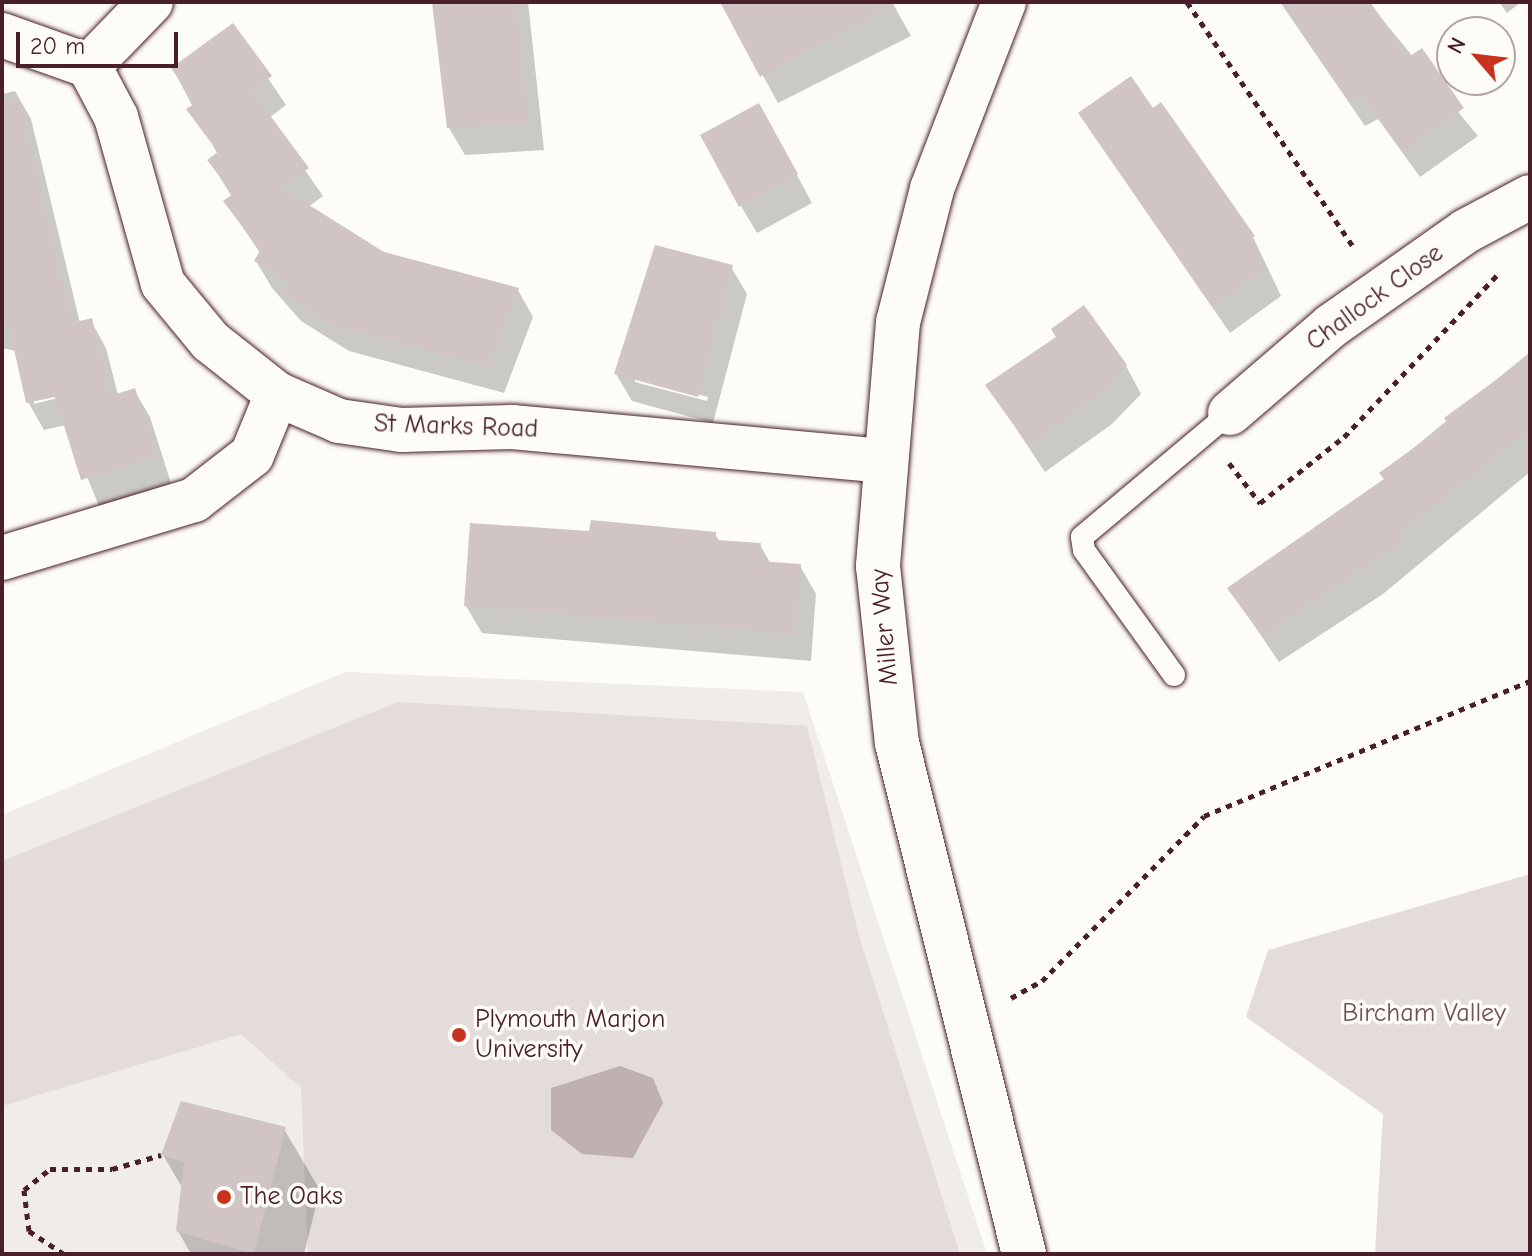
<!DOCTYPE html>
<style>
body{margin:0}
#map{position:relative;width:1532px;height:1256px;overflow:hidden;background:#fdfcf7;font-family:"Comic Neue",sans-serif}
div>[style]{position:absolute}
.built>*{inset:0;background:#f0ece8}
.green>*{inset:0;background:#e3dcda}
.water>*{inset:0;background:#c0b1b1}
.shadow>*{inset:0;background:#0003}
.building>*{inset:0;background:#d0c5c4}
.path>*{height:5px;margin-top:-2.5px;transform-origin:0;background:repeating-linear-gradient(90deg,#4a1f2b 0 6px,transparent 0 12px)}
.roads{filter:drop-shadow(0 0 2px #4a1f2b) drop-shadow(0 0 2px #4a1f2b)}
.lane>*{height:22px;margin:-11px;padding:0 11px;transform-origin:11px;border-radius:11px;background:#fdfcf7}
.street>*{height:44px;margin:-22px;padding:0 22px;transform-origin:22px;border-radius:22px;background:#fdfcf7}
.secondary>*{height:44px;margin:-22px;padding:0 22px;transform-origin:22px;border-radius:22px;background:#fdfcf7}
.dots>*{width:22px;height:22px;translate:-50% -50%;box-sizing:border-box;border:4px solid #fdfcf7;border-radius:50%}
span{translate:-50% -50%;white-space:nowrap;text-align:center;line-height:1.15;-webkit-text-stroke:7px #fdfcf7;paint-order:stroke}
.street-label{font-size:26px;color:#4a1f2b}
.park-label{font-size:26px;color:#704e57}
.poi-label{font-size:26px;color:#4a1f2b}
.left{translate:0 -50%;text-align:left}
.frame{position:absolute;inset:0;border:4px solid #4a1f2b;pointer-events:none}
.north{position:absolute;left:1436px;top:16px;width:80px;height:80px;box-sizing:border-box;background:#fdfcf7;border:2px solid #b5a4a5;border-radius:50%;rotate:298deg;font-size:22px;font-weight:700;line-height:32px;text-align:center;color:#4a1f2b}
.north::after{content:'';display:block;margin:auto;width:28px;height:36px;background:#c8321e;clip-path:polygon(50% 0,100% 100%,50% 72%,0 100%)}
.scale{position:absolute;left:16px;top:32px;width:162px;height:36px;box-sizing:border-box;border:4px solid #4a1f2b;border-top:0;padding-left:10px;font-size:24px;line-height:28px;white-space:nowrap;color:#4a1f2b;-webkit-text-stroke:6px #fdfcf7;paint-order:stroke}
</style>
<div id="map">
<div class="built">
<div style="clip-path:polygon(345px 672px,803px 692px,987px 1254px,2px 1254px,2px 815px)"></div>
</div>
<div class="green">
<div style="clip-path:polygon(398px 702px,807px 726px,859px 936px,960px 1254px,308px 1254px,301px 1088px,241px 1034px,2px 1106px,2px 861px)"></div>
<div style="clip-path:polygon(1530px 874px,1530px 1254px,1375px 1254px,1383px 1114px,1246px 1017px,1268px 950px)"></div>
</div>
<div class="water">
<div style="clip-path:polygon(620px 1066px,653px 1078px,663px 1103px,633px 1158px,582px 1154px,551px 1130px,551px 1088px)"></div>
</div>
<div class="shadow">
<div style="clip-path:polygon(435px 2px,528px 2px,544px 150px,465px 155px,449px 128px)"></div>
<div style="clip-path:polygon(892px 2px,911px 36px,778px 103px,724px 4px)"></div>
<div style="clip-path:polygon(1280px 2px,1368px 2px,1478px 136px,1420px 177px,1378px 119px,1365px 126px)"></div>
<div style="clip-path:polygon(1499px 2px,1521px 2px,1507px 13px)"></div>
<div style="clip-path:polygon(232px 25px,286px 105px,269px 118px,323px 196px,308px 207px,384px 254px,518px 290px,533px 317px,504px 393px,349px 351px,301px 321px,272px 288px,256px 261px,260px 253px,226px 202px,232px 197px,210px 161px,218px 155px,173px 69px)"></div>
<div style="clip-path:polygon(evenodd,15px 91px,31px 119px,80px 323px,91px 321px,106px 348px,118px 395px,134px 390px,150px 417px,171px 483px,99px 506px,66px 425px,44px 430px,28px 402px,16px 351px,2px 348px,2px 94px,15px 91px,64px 392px,65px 396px,34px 404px,34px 399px,64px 392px)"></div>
<div style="clip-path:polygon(1153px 111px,1253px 237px,1281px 296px,1230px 333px,1080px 114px)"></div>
<div style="clip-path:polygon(774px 133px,812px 203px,757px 233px,741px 206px)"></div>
<div style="clip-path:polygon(evenodd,731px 267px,747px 294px,713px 423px,632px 401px,616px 374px,731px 267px,635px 378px,708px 397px,707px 401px,635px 382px,635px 378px)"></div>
<div style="clip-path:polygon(1058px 338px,1126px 366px,1141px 394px,1112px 424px,1045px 472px,988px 386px)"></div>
<div style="clip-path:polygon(1530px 352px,1530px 472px,1383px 594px,1279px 662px,1229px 588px,1386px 480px,1382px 474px)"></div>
<div style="clip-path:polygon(591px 533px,715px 534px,720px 542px,760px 545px,771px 564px,800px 566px,816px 594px,811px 661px,482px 633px,466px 606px)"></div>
<div style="clip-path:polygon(284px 1129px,320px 1190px,304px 1254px,191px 1254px,178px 1231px,183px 1189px,163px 1155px)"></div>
</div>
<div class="building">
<div style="clip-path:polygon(432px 2px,516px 2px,529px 123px,447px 128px)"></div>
<div style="clip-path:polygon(720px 2px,898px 2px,760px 77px)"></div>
<div style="clip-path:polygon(1282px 2px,1370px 2px,1409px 57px,1422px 48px,1464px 108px,1403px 151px,1361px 93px,1348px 100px)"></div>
<div style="clip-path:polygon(233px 23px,272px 76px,252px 91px,309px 168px,282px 188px,384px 252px,519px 288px,488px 367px,331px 324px,283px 293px,289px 283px,254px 261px,260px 250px,223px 201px,233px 194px,207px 160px,218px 152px,186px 109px,196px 103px,171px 68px)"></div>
<div style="clip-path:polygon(1131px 76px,1153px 108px,1161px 102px,1255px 236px,1249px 240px,1267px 268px,1212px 307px,1078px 113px)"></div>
<div style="clip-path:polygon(19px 98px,72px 323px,92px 318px,110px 396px,135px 388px,157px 456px,81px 480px,55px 397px,26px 403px,8px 322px,2px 323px,2px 100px)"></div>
<div style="clip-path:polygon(759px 103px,798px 174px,739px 207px,700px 135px)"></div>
<div style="clip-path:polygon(655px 245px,733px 265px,698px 397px,614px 374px)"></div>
<div style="clip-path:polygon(1084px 305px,1127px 365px,1097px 397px,1028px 445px,985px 385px,1056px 337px,1051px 329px)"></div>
<div style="clip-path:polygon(1530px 355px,1530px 430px,1397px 535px,1402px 542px,1262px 636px,1227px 588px,1384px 479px,1379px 473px,1448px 423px,1444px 418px)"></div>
<div style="clip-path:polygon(591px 520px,716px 532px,716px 540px,761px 543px,760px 561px,801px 564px,796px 634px,464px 606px,470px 523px,589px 531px)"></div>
<div style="clip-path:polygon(181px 1101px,286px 1127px,254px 1254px,176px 1231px,184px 1162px,161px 1155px)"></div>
</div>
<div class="path">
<div style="left:1187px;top:2px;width:299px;rotate:55.8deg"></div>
<div style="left:1229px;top:463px;width:51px;rotate:52.2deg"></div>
<div style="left:1260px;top:503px;width:107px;rotate:-38.2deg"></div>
<div style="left:1344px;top:437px;width:226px;rotate:-46.6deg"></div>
<div style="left:1011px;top:998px;width:35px;rotate:-29deg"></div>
<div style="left:1042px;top:981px;width:231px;rotate:-45.5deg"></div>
<div style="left:1204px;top:816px;width:353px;rotate:-22.5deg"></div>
<div style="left:64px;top:1254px;width:42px;rotate:-146.7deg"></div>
<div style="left:29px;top:1231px;width:41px;rotate:-97deg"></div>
<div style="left:24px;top:1190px;width:33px;rotate:-39deg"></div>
<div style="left:50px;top:1169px;width:62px"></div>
<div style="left:112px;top:1169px;width:51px;rotate:-15.9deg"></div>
</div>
<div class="roads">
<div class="lane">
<div style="left:1174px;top:675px;width:154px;rotate:-125.8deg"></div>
<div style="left:1084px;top:550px;width:13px;rotate:-99deg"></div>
<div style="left:1082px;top:537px;width:193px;rotate:-40deg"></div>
</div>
<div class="street">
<div style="left:2px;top:35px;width:92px;rotate:19.6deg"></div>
<div style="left:89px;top:66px;width:58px;rotate:62.1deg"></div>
<div style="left:116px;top:117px;width:173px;rotate:74.3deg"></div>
<div style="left:163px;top:284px;width:74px;rotate:50.5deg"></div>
<div style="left:210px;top:341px;width:85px;rotate:38.3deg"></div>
<div style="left:277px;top:394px;width:68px;rotate:23.5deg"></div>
<div style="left:339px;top:421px;width:63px;rotate:8.3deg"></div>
<div style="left:401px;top:430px;width:111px;rotate:-1.5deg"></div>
<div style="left:512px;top:427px;width:373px;rotate:5.2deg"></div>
<div style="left:89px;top:66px;width:89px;rotate:-45.9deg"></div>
<div style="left:1230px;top:413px;width:133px;rotate:-40.7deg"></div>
<div style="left:1331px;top:326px;width:165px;rotate:-35.1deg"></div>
<div style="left:1466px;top:231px;width:72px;rotate:-28deg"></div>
<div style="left:2px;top:558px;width:201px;rotate:-16.8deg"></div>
<div style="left:194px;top:500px;width:73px;rotate:-37.8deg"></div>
<div style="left:252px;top:455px;width:66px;rotate:-67.7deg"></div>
</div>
<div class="secondary">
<div style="left:1004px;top:2px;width:200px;rotate:111.1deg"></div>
<div style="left:932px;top:189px;width:137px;rotate:104.3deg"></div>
<div style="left:898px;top:322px;width:245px;rotate:94.7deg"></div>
<div style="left:878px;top:566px;width:178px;rotate:83.9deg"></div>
<div style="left:897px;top:743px;width:527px;rotate:76.04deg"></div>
</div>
</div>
<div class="dots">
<div style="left:459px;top:1035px;background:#c8321e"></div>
<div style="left:224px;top:1197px;background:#c8321e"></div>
</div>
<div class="street-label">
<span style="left:1375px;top:298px;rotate:-36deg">Challock Close</span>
<span style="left:456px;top:427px;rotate:2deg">St Marks Road</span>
<span style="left:885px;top:627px;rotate:-95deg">Miller Way</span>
</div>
<div class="park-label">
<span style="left:1424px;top:1014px">Bircham Valley</span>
</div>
<div class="poi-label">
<span class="left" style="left:475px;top:1035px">Plymouth Marjon<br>University</span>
<span class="left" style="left:240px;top:1197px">The Oaks</span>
</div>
<div class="frame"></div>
<div class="north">N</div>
<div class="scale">20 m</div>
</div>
